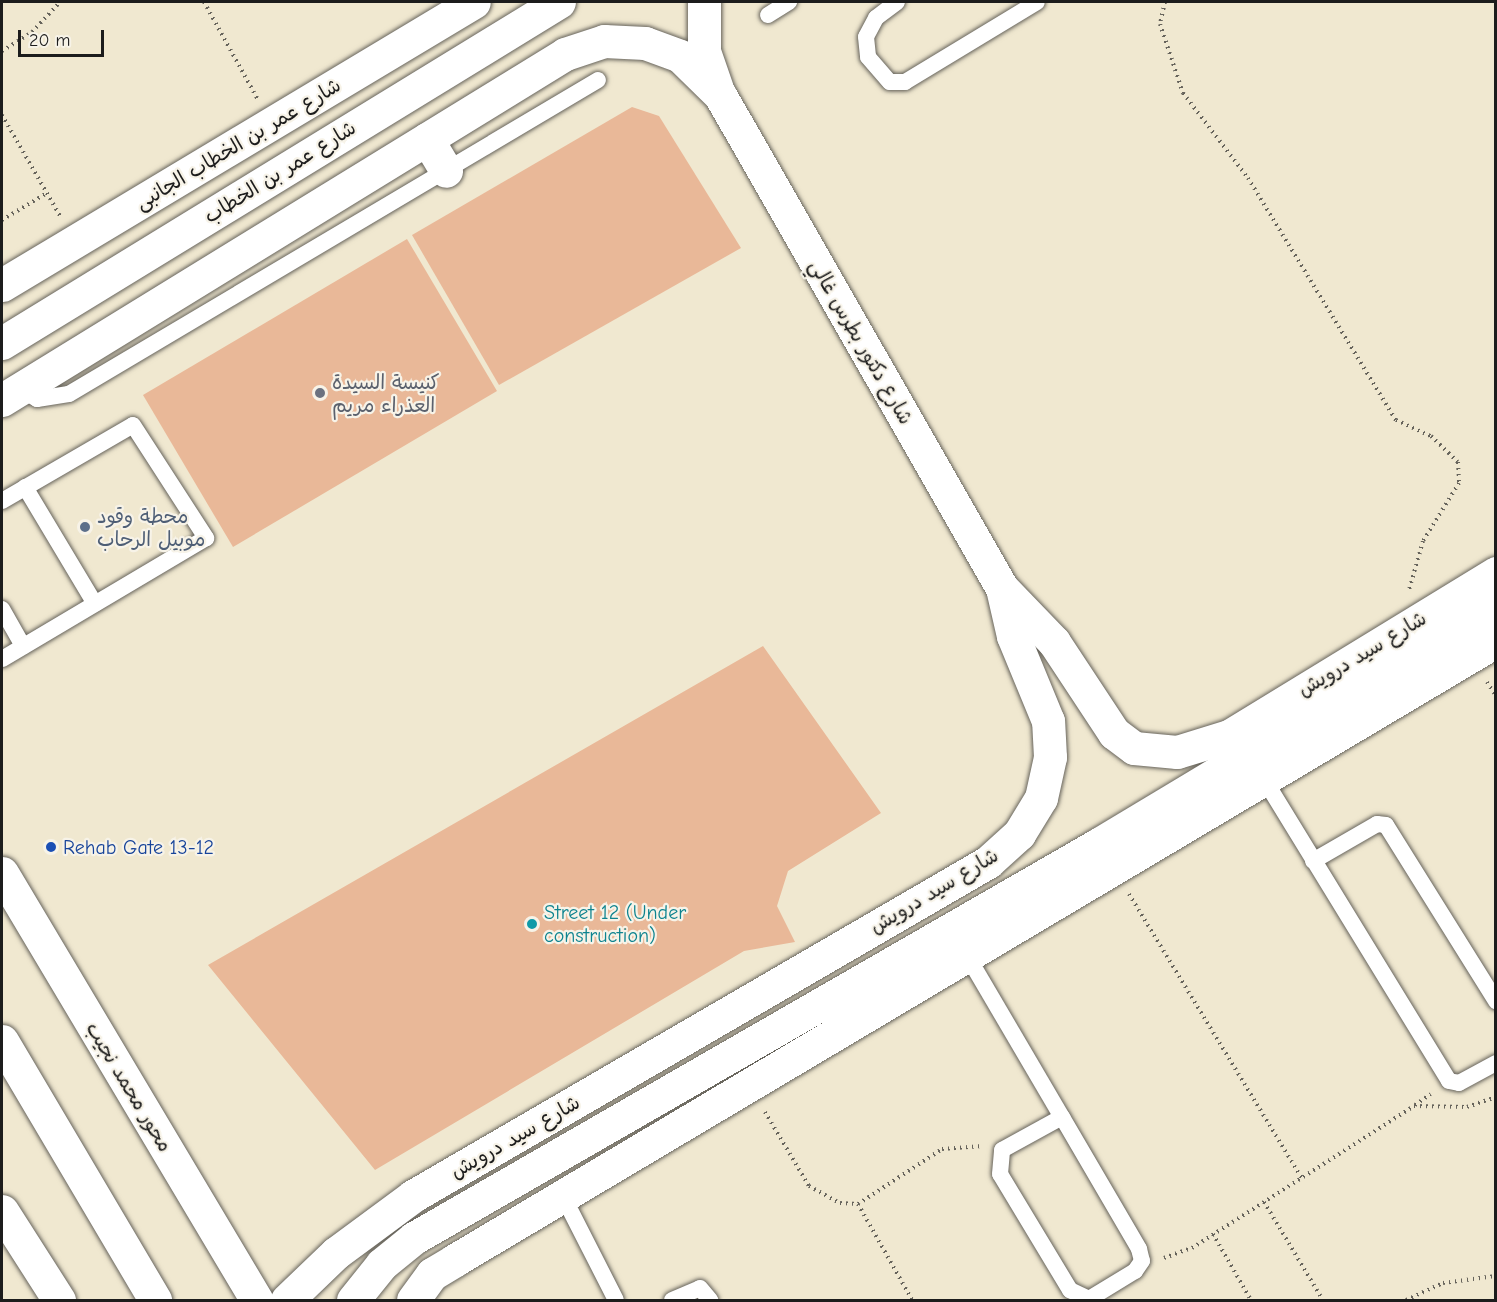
<!DOCTYPE html>
<meta charset="utf-8">
<style>
body{margin:0}
#map{position:relative;width:1497px;height:1302px;overflow:hidden;background:#f0e8d0;font-family:"Comic Neue","Playpen Sans Arabic",sans-serif}
div>[style]{position:absolute}
.building>*{inset:0;background:#e9b898}
.path>*{height:4px;margin-top:-2px;transform-origin:0;background:repeating-linear-gradient(90deg,#66635b 0 1.5px,transparent 0 6px)}
.roads{filter:drop-shadow(0 0 2px #66635b) drop-shadow(0 0 2px #66635b)}
.service>*{height:16px;margin:-8px;padding:0 8px;transform-origin:8px;border-radius:8px;background:#fff}
.minor>*{height:33px;margin:-16.5px;padding:0 16.5px;transform-origin:16.5px;border-radius:16.5px;background:#fff}
.tertiary>*{height:33px;margin:-16.5px;padding:0 16.5px;transform-origin:16.5px;border-radius:16.5px;background:#fff}
.primary>*{height:33px;margin:-16.5px;padding:0 16.5px;transform-origin:16.5px;border-radius:16.5px;background:#fff}
.dots>*{width:16px;height:16px;translate:-50% -50%;box-sizing:border-box;border:3px solid #f7f3e8;border-radius:50%}
span{translate:-50% -50%;white-space:nowrap;text-align:center;line-height:1.15;-webkit-text-stroke:4.5px #f7f3e8;paint-order:stroke}
.street-label{font-size:20px;color:#1c1c1c}
.worship-label{font-size:20px;color:#5b616d}
.left{translate:0 -50%;text-align:left}
.service-label{font-size:20px;color:#4e5e75}
.transit-label{font-size:20px;color:#164399}
.culture-label{font-size:20px;color:#0d838f}
.frame{position:absolute;inset:0;border:3px solid #1c1c1c;pointer-events:none}
.scale{position:absolute;left:18px;top:30px;width:86px;height:27px;box-sizing:border-box;border:3px solid #1c1c1c;border-top:0;padding-left:8px;font-size:18px;line-height:21px;white-space:nowrap;color:#1c1c1c;-webkit-text-stroke:4px #f7f3e8;paint-order:stroke}
</style>
<div id="map">
<div class="building">
<div style="clip-path:polygon(632px 107px,659px 116px,741px 248px,499px 385px,412px 235px)"></div>
<div style="clip-path:polygon(407px 239px,497px 391px,233px 547px,143px 395px)"></div>
<div style="clip-path:polygon(763px 646px,881px 813px,788px 871px,777px 906px,795px 942px,744px 951px,375px 1170px,208px 965px)"></div>
</div>
<div class="path">
<div style="left:204px;top:2px;width:110px;rotate:61.1deg"></div>
<div style="left:1165px;top:2px;width:23px;rotate:103deg"></div>
<div style="left:1160px;top:24px;width:73px;rotate:71.6deg"></div>
<div style="left:1183px;top:93px;width:107px;rotate:52.6deg"></div>
<div style="left:1248px;top:178px;width:284px;rotate:58.6deg"></div>
<div style="left:1396px;top:420px;width:38px;rotate:25deg"></div>
<div style="left:1431px;top:436px;width:37px;rotate:44deg"></div>
<div style="left:1458px;top:462px;width:21px;rotate:87deg"></div>
<div style="left:1459px;top:483px;width:68px;rotate:121.8deg"></div>
<div style="left:1423px;top:541px;width:51px;rotate:105.9deg"></div>
<div style="left:2px;top:51px;width:36px;rotate:-32deg"></div>
<div style="left:32px;top:32px;width:41px;rotate:-47deg"></div>
<div style="left:2px;top:115px;width:116px;rotate:60.1deg"></div>
<div style="left:2px;top:220px;width:52px;rotate:-31deg"></div>
<div style="left:1487px;top:682px;width:17px;rotate:57deg"></div>
<div style="left:1129px;top:894px;width:333px;rotate:58.7deg"></div>
<div style="left:1415px;top:1105px;width:19px;rotate:-35deg"></div>
<div style="left:765px;top:1112px;width:86px;rotate:59.3deg"></div>
<div style="left:809px;top:1186px;width:35px;rotate:29deg"></div>
<div style="left:840px;top:1203px;width:18px;rotate:3deg"></div>
<div style="left:858px;top:1204px;width:100px;rotate:-33.2deg"></div>
<div style="left:942px;top:1149px;width:40px;rotate:-4.3deg"></div>
<div style="left:1264px;top:1202px;width:114px;rotate:59deg"></div>
<div style="left:858px;top:1204px;width:110px;rotate:60.6deg"></div>
<div style="left:1213px;top:1234px;width:76px;rotate:60.1deg"></div>
<div style="left:1164px;top:1258px;width:30px;rotate:-20deg"></div>
<div style="left:1192px;top:1248px;width:264px;rotate:-32.6deg"></div>
<div style="left:1414px;top:1106px;width:53px;rotate:1.1deg"></div>
<div style="left:1467px;top:1107px;width:31px;rotate:-19deg"></div>
<div style="left:1406px;top:1300px;width:41px;rotate:-24.7deg"></div>
<div style="left:1443px;top:1283px;width:53px;rotate:-7.5deg"></div>
</div>
<div class="roads">
<div class="service">
<div style="left:897px;top:2px;width:26px;rotate:143deg"></div>
<div style="left:876px;top:18px;width:21px;rotate:118deg"></div>
<div style="left:866px;top:37px;width:20px;rotate:84deg"></div>
<div style="left:868px;top:57px;width:33px;rotate:49deg"></div>
<div style="left:890px;top:82px;width:15px"></div>
<div style="left:905px;top:82px;width:154px;rotate:-31.2deg"></div>
<div style="left:768px;top:15px;width:25px;rotate:-32deg"></div>
<div style="left:20px;top:389px;width:20px;rotate:30deg"></div>
<div style="left:37px;top:399px;width:32px;rotate:-9deg"></div>
<div style="left:69px;top:394px;width:615px;rotate:-30.69deg"></div>
<div style="left:25px;top:487px;width:136px;rotate:59.1deg"></div>
<div style="left:2px;top:501px;width:151px;rotate:-30.1deg"></div>
<div style="left:133px;top:425px;width:135px;rotate:57.1deg"></div>
<div style="left:206px;top:538px;width:237px;rotate:149.3deg"></div>
<div style="left:2px;top:609px;width:43px;rotate:60.4deg"></div>
<div style="left:1264px;top:779px;width:354px;rotate:58.5deg"></div>
<div style="left:1449px;top:1081px;width:10px;rotate:11deg"></div>
<div style="left:1459px;top:1083px;width:42px;rotate:-28.4deg"></div>
<div style="left:1313px;top:861px;width:74px;rotate:-30deg"></div>
<div style="left:1377px;top:824px;width:9px;rotate:6deg"></div>
<div style="left:1386px;top:825px;width:208px;rotate:58deg"></div>
<div style="left:968px;top:957px;width:186px;rotate:59.6deg"></div>
<div style="left:1062px;top:1117px;width:153px;rotate:59.7deg"></div>
<div style="left:1139px;top:1249px;width:12px;rotate:76deg"></div>
<div style="left:1142px;top:1261px;width:12px;rotate:125deg"></div>
<div style="left:1135px;top:1271px;width:54px;rotate:148.7deg"></div>
<div style="left:1089px;top:1299px;width:21px;rotate:-155deg"></div>
<div style="left:1070px;top:1290px;width:135px;rotate:-121.1deg"></div>
<div style="left:1000px;top:1174px;width:24px;rotate:-85deg"></div>
<div style="left:1002px;top:1150px;width:68px;rotate:-28.8deg"></div>
<div style="left:564px;top:1198px;width:114px;rotate:63deg"></div>
<div style="left:672px;top:1300px;width:30px;rotate:-23deg"></div>
<div style="left:700px;top:1288px;width:16px;rotate:50deg"></div>
</div>
<div class="minor">
<div style="left:2px;top:285px;width:550px;rotate:-30.95deg"></div>
<div style="left:1002px;top:588px;width:75px;rotate:46.1deg"></div>
<div style="left:1054px;top:642px;width:109px;rotate:56.6deg"></div>
<div style="left:1114px;top:733px;width:25px;rotate:37deg"></div>
<div style="left:1134px;top:748px;width:43px;rotate:5.3deg"></div>
<div style="left:1177px;top:752px;width:54px;rotate:-17.1deg"></div>
<div style="left:1229px;top:736px;width:313px;rotate:-31.4deg"></div>
<div style="left:287px;top:1300px;width:68px;rotate:-43.8deg"></div>
<div style="left:336px;top:1253px;width:96px;rotate:-36.5deg"></div>
<div style="left:413px;top:1196px;width:665px;rotate:-30.15deg"></div>
<div style="left:988px;top:862px;width:42px;rotate:-42.1deg"></div>
<div style="left:1019px;top:834px;width:42px;rotate:-58.6deg"></div>
<div style="left:1041px;top:798px;width:42px;rotate:-77.6deg"></div>
<div style="left:1050px;top:757px;width:36px;rotate:-93deg"></div>
<div style="left:1048px;top:721px;width:92px;rotate:-112.4deg"></div>
<div style="left:1013px;top:636px;width:49px;rotate:-102.9deg"></div>
<div style="left:1002px;top:588px;width:568px;rotate:-119.77deg"></div>
<div style="left:353px;top:1300px;width:46px;rotate:-51.1deg"></div>
<div style="left:382px;top:1264px;width:41px;rotate:-39.1deg"></div>
<div style="left:414px;top:1238px;width:790px;rotate:-29.91deg"></div>
<div style="left:1099px;top:844px;width:463px;rotate:-31deg"></div>
<div style="left:413px;top:1300px;width:32px;rotate:-54deg"></div>
<div style="left:432px;top:1274px;width:27px;rotate:-31deg"></div>
<div style="left:455px;top:1260px;width:1211px;rotate:-30.74deg"></div>
</div>
<div class="tertiary">
<div style="left:704px;top:2px;width:49px;rotate:90deg"></div>
<div style="left:704px;top:51px;width:39px;rotate:71deg"></div>
<div style="left:427px;top:139px;width:37px;rotate:59deg"></div>
<div style="left:2px;top:343px;width:653px;rotate:-31.48deg"></div>
<div style="left:2px;top:400px;width:661px;rotate:-31.57deg"></div>
<div style="left:565px;top:54px;width:41px;rotate:-18.4deg"></div>
<div style="left:604px;top:41px;width:41px;rotate:2.8deg"></div>
<div style="left:645px;top:43px;width:37px;rotate:20deg"></div>
<div style="left:680px;top:56px;width:56px;rotate:44.3deg"></div>
<div style="left:2px;top:1211px;width:106px;rotate:57.4deg"></div>
</div>
<div class="primary">
<div style="left:2px;top:873px;width:497px;rotate:59.2deg"></div>
<div style="left:2px;top:1041px;width:301px;rotate:59.4deg"></div>
</div>
</div>
<div class="dots">
<div style="left:320px;top:393px;background:#6b7280"></div>
<div style="left:85px;top:527px;background:#5c6f8a"></div>
<div style="left:51px;top:847px;background:#1a4fb4"></div>
<div style="left:532px;top:924px;background:#0f9aa8"></div>
</div>
<div class="street-label">
<span style="left:238px;top:144px;rotate:-31deg">شارع عمر بن الخطاب الجانبى</span>
<span style="left:280px;top:172px;rotate:-32deg">شارع عمر بن الخطاب</span>
<span style="left:861px;top:342px;rotate:60deg">شارع دكتور بطرس غالي</span>
<span style="left:1362px;top:654px;rotate:-31deg">شارع سيد درويش</span>
<span style="left:934px;top:891px;rotate:-31deg">شارع سيد درويش</span>
<span style="left:129px;top:1087px;rotate:59deg">محور محمد نجيب</span>
<span style="left:515px;top:1137px;rotate:-30deg">شارع سيد درويش</span>
</div>
<div class="worship-label">
<span class="left" style="left:332px;top:394px">كنيسة السيدة<br>العذراء مريم</span>
</div>
<div class="service-label">
<span class="left" style="left:97px;top:528px">محطة وقود<br>موبيل الرحاب</span>
</div>
<div class="transit-label">
<span class="left" style="left:63px;top:847px">Rehab Gate 13-12</span>
</div>
<div class="culture-label">
<span class="left" style="left:544px;top:924px">Street 12 (Under<br>construction)</span>
</div>
<div class="frame"></div>
<div class="scale">20 m</div>
</div>
